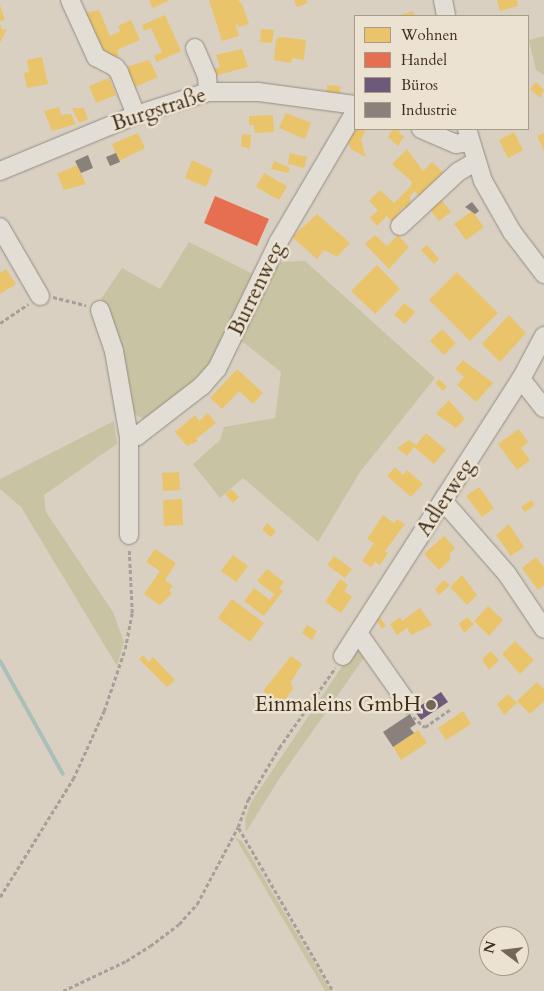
<!DOCTYPE html>
<meta charset="utf-8">
<style>
body{margin:0}
#map{position:relative;width:544px;height:991px;overflow:hidden;background:#d9d0c2;font-family:Cardo,serif}
div>[style]{position:absolute}
.green>*{inset:0;background:#c8c4a3}
.homes>*{inset:0;background:#e9c46a}
.shops>*{inset:0;background:#e76f51}
.offices>*{inset:0;background:#6d597a}
.industry>*{inset:0;background:#8a817c}
.stream>*{height:4px;margin:-2px;padding:0 2px;transform-origin:2px;border-radius:2px;background:#aabeba}
.path>*{height:2.5px;margin-top:-1.25px;transform-origin:0;background:repeating-linear-gradient(90deg,#a5a099 0 4px,transparent 0 6.5px)}
.roads{filter:drop-shadow(0 0 1px #938c82) drop-shadow(0 0 1px #938c82)}
.minor>*{height:18px;margin:-9px;padding:0 9px;transform-origin:9px;border-radius:9px;background:#e2ded6}
.dots>*{width:14px;height:14px;translate:-50% -50%;box-sizing:border-box;border:2px solid #ece2d2;border-radius:50%}
span{translate:-50% -50%;white-space:nowrap;text-align:center;line-height:1.15;-webkit-text-stroke:5px #ece2d2;paint-order:stroke}
.street-label{font-size:21px;color:#3e2e18}
.poi-label{font-size:21px;color:#3e2e18}
.right{translate:-100% -50%;text-align:right}
.legend{position:absolute;left:354px;top:15px;width:175px;height:115px;box-sizing:border-box;background:#ece2d2;border:1px solid #a69a88;margin:0;padding:6px 9px;list-style:none;font-size:15px;color:#3e2e18}
.legend li{display:flex;align-items:center;gap:10px;height:25px}
.legend b{width:25px;border:1px solid #a69a88}
.north{position:absolute;left:479px;top:926px;width:50px;height:50px;box-sizing:border-box;background:#ece2d2;border:1px solid #a69a88;border-radius:50%;rotate:285deg;font-size:14px;font-weight:700;line-height:20px;text-align:center;color:#3e2e18}
.north::after{content:'';display:block;margin:auto;width:18px;height:22px;background:#746754;clip-path:polygon(50% 0,100% 100%,50% 72%,0 100%)}
</style>
<div id="map">
<div class="green">
<div style="clip-path:polygon(544px 36px,544px 75px,536px 70px,529px 40px)"></div>
<div style="clip-path:polygon(189px 242px,257px 276px,211px 362px,174px 401px,147px 421px,135px 414px,116px 336px,101px 299px,122px 268px,160px 289px)"></div>
<div style="clip-path:polygon(305px 261px,435px 378px,360px 472px,318px 542px,243px 478px,220px 498px,193px 464px,220px 440px,224px 427px,275px 418px,281px 372px,239px 339px,276px 262px)"></div>
<div style="clip-path:polygon(114px 421px,117px 444px,44px 495px,46px 512px,113px 612px,124px 642px,117px 666px,21px 507px,0 489px,0 479px)"></div>
<div style="clip-path:polygon(357px 644px,366px 655px,279px 779px,246px 832px,245px 819px,251px 802px)"></div>
<div style="clip-path:polygon(235px 837px,242px 841px,331px 991px,325px 991px)"></div>
</div>
<div class="homes">
<div style="clip-path:polygon(149px 0,170px 0,153px 8px)"></div>
<div style="clip-path:polygon(209px 0,238px 0,242px 4px,249px 24px,239px 27px,235px 23px,239px 36px,222px 41px)"></div>
<div style="clip-path:polygon(294px 0,306px 0,308px 3px,297px 7px)"></div>
<div style="clip-path:polygon(497px 0,517px 0,518px 6px,500px 11px)"></div>
<div style="clip-path:polygon(0 5px,5px 20px,0 21px)"></div>
<div style="clip-path:polygon(99px 10px,110px 36px,120px 31px,118px 26px,131px 20px,140px 40px,117px 50px,119px 55px,108px 60px,100px 57px,81px 14px)"></div>
<div style="clip-path:polygon(413px 11px,415px 16px,397px 16px)"></div>
<div style="clip-path:polygon(165px 15px,181px 51px,157px 62px,154px 56px,162px 52px,151px 28px,144px 31px,142px 25px)"></div>
<div style="clip-path:polygon(0 23px,2px 30px,7px 29px,0 43px)"></div>
<div style="clip-path:polygon(261px 29px,274px 30px,272px 43px,260px 42px)"></div>
<div style="clip-path:polygon(281px 37px,306px 40px,304px 60px,292px 58px,291px 63px,274px 60px,276px 39px)"></div>
<div style="clip-path:polygon(242px 49px,248px 67px,214px 76px,212px 70px,220px 67px,216px 55px)"></div>
<div style="clip-path:polygon(42px 57px,48px 84px,27px 88px,24px 73px,29px 72px,27px 60px)"></div>
<div style="clip-path:polygon(149px 60px,158px 77px,135px 87px,126px 67px)"></div>
<div style="clip-path:polygon(109px 78px,116px 95px,96px 103px,89px 86px)"></div>
<div style="clip-path:polygon(536px 82px,544px 90px,540px 98px,530px 89px)"></div>
<div style="clip-path:polygon(327px 85px,340px 86px,340px 97px,327px 95px)"></div>
<div style="clip-path:polygon(59px 107px,61px 115px,71px 114px,76px 124px,52px 131px,44px 111px)"></div>
<div style="clip-path:polygon(72px 108px,84px 108px,88px 119px,79px 123px)"></div>
<div style="clip-path:polygon(286px 113px,311px 123px,305px 139px,279px 128px)"></div>
<div style="clip-path:polygon(273px 115px,274px 132px,255px 133px,254px 125px,249px 125px,249px 116px)"></div>
<div style="clip-path:polygon(355px 129px,366px 129px,361px 140px,366px 157px,351px 149px,348px 142px)"></div>
<div style="clip-path:polygon(393px 129px,400px 130px,399px 133px,404px 136px,398px 146px,388px 137px)"></div>
<div style="clip-path:polygon(514px 132px,523px 150px,508px 158px,499px 140px)"></div>
<div style="clip-path:polygon(138px 133px,145px 148px,119px 161px,112px 144px)"></div>
<div style="clip-path:polygon(544px 133px,544px 150px,537px 136px)"></div>
<div style="clip-path:polygon(242px 134px,251px 135px,250px 149px,241px 146px)"></div>
<div style="clip-path:polygon(407px 149px,423px 171px,432px 162px,443px 172px,419px 196px,415px 191px,410px 196px,410px 205px,407px 209px,404px 206px,392px 222px,387px 216px,377px 226px,370px 218px,378px 210px,369px 201px,380px 190px,394px 203px,410px 187px,412px 182px,392px 164px)"></div>
<div style="clip-path:polygon(290px 153px,307px 157px,304px 168px,288px 164px)"></div>
<div style="clip-path:polygon(192px 160px,213px 170px,206px 187px,185px 178px)"></div>
<div style="clip-path:polygon(274px 161px,290px 168px,288px 173px,271px 169px)"></div>
<div style="clip-path:polygon(77px 165px,86px 184px,64px 190px,57px 174px)"></div>
<div style="clip-path:polygon(264px 173px,287px 186px,279px 200px,256px 187px)"></div>
<div style="clip-path:polygon(440px 198px,451px 212px,439px 221px,428px 207px)"></div>
<div style="clip-path:polygon(472px 211px,484px 227px,466px 240px,454px 224px)"></div>
<div style="clip-path:polygon(317px 214px,350px 243px,337px 257px,324px 250px,317px 259px,292px 237px)"></div>
<div style="clip-path:polygon(375px 235px,387px 246px,398px 235px,409px 247px,389px 269px,365px 244px)"></div>
<div style="clip-path:polygon(427px 245px,439px 259px,434px 264px,421px 250px)"></div>
<div style="clip-path:polygon(377px 265px,400px 289px,375px 314px,351px 291px)"></div>
<div style="clip-path:polygon(6px 269px,16px 284px,0 294px,0 273px)"></div>
<div style="clip-path:polygon(457px 272px,498px 313px,470px 341px,429px 300px)"></div>
<div style="clip-path:polygon(404px 303px,415px 312px,405px 324px,394px 315px)"></div>
<div style="clip-path:polygon(509px 315px,526px 333px,500px 362px,482px 344px)"></div>
<div style="clip-path:polygon(442px 329px,456px 343px,444px 355px,430px 341px)"></div>
<div style="clip-path:polygon(463px 360px,493px 383px,476px 402px,457px 385px,464px 377px,455px 369px)"></div>
<div style="clip-path:polygon(237px 369px,263px 393px,253px 404px,239px 391px,222px 409px,210px 398px)"></div>
<div style="clip-path:polygon(439px 379px,447px 387px,443px 391px,435px 383px)"></div>
<div style="clip-path:polygon(449px 400px,465px 419px,456px 428px,436px 414px)"></div>
<div style="clip-path:polygon(208px 413px,216px 423px,196px 439px,198px 441px,187px 446px,175px 432px,195px 415px,199px 421px)"></div>
<div style="clip-path:polygon(519px 429px,528px 442px,521px 448px,530px 460px,517px 470px,498px 444px)"></div>
<div style="clip-path:polygon(426px 433px,446px 450px,434px 464px,414px 447px,407px 456px,397px 448px,409px 440px,416px 445px)"></div>
<div style="clip-path:polygon(395px 467px,403px 475px,407px 470px,423px 484px,411px 497px,387px 476px)"></div>
<div style="clip-path:polygon(179px 472px,180px 490px,163px 491px,162px 473px)"></div>
<div style="clip-path:polygon(479px 487px,494px 508px,482px 517px,466px 496px)"></div>
<div style="clip-path:polygon(231px 489px,239px 497px,233px 503px,225px 494px)"></div>
<div style="clip-path:polygon(182px 499px,183px 525px,164px 526px,163px 500px)"></div>
<div style="clip-path:polygon(531px 500px,535px 505px,525px 512px,521px 507px)"></div>
<div style="clip-path:polygon(383px 515px,394px 523px,397px 519px,405px 524px,385px 551px,388px 553px,380px 565px,375px 562px,371px 567px,362px 561px,374px 543px,367px 539px)"></div>
<div style="clip-path:polygon(267px 523px,276px 531px,271px 537px,262px 530px)"></div>
<div style="clip-path:polygon(509px 524px,524px 547px,511px 556px,496px 535px)"></div>
<div style="clip-path:polygon(444px 536px,455px 548px,450px 553px,450px 560px,439px 570px,424px 554px)"></div>
<div style="clip-path:polygon(155px 549px,176px 563px,165px 580px,173px 586px,169px 591px,172px 593px,160px 605px,144px 594px,160px 571px,146px 562px)"></div>
<div style="clip-path:polygon(233px 555px,248px 566px,236px 582px,221px 571px)"></div>
<div style="clip-path:polygon(334px 556px,352px 569px,345px 578px,327px 565px)"></div>
<div style="clip-path:polygon(536px 557px,544px 567px,544px 585px,538px 590px,522px 568px)"></div>
<div style="clip-path:polygon(267px 569px,284px 582px,279px 588px,283px 591px,264px 616px,244px 601px,254px 588px,270px 600px,274px 594px,257px 581px)"></div>
<div style="clip-path:polygon(462px 575px,477px 595px,467px 605px,450px 587px)"></div>
<div style="clip-path:polygon(340px 579px,348px 585px,344px 591px,352px 597px,341px 613px,325px 602px)"></div>
<div style="clip-path:polygon(444px 580px,450px 585px,439px 595px,435px 589px)"></div>
<div style="clip-path:polygon(232px 599px,264px 623px,250px 642px,218px 618px)"></div>
<div style="clip-path:polygon(488px 606px,503px 620px,489px 636px,474px 621px)"></div>
<div style="clip-path:polygon(420px 608px,432px 625px,411px 635px,407px 628px,397px 635px,390px 624px,400px 617px,402px 621px)"></div>
<div style="clip-path:polygon(380px 617px,386px 626px,382px 629px,376px 620px)"></div>
<div style="clip-path:polygon(467px 617px,474px 624px,464px 633px,459px 624px)"></div>
<div style="clip-path:polygon(307px 625px,317px 631px,312px 640px,302px 633px)"></div>
<div style="clip-path:polygon(515px 641px,534px 660px,520px 674px,502px 654px)"></div>
<div style="clip-path:polygon(491px 651px,499px 660px,489px 670px,482px 659px)"></div>
<div style="clip-path:polygon(143px 655px,149px 662px,153px 657px,175px 680px,167px 687px,139px 659px)"></div>
<div style="clip-path:polygon(291px 656px,302px 664px,291px 682px,293px 689px,282px 704px,263px 691px)"></div>
<div style="clip-path:polygon(537px 682px,544px 689px,544px 701px,530px 714px,517px 701px)"></div>
<div style="clip-path:polygon(508px 694px,517px 703px,504px 715px,497px 704px)"></div>
<div style="clip-path:polygon(463px 711px,471px 724px,446px 740px,438px 728px)"></div>
<div style="clip-path:polygon(418px 730px,427px 743px,401px 760px,393px 747px)"></div>
</div>
<div class="shops">
<div style="clip-path:polygon(215px 196px,269px 219px,257px 246px,204px 223px)"></div>
</div>
<div class="offices">
<div style="clip-path:polygon(441px 692px,448px 702px,421px 720px,414px 710px)"></div>
</div>
<div class="industry">
<div style="clip-path:polygon(116px 153px,120px 162px,110px 166px,106px 157px)"></div>
<div style="clip-path:polygon(88px 155px,93px 168px,81px 173px,75px 161px)"></div>
<div style="clip-path:polygon(472px 202px,479px 211px,475px 214px,465px 207px)"></div>
<div style="clip-path:polygon(410px 714px,416px 724px,410px 728px,414px 733px,393px 747px,383px 732px)"></div>
</div>
<div class="stream">
<div style="left:0;top:661px;width:129px;rotate:60.9deg"></div>
</div>
<div class="path">
<div style="left:53px;top:297px;width:34px;rotate:14deg"></div>
<div style="left:0;top:323px;width:34px;rotate:-34deg"></div>
<div style="left:413px;top:717px;width:16px;rotate:40deg"></div>
<div style="left:425px;top:727px;width:32px;rotate:-35deg"></div>
<div style="left:239px;top:828px;width:188px;rotate:60deg"></div>
<div style="left:0;top:897px;width:139px;rotate:-58.3deg"></div>
<div style="left:73px;top:779px;width:75px;rotate:-65.5deg"></div>
<div style="left:104px;top:711px;width:65px;rotate:-71.3deg"></div>
<div style="left:125px;top:649px;width:37px;rotate:-79deg"></div>
<div style="left:132px;top:613px;width:64px;rotate:-92.7deg"></div>
<div style="left:63px;top:991px;width:70px;rotate:-25.5deg"></div>
<div style="left:126px;top:961px;width:28px;rotate:-32deg"></div>
<div style="left:150px;top:946px;width:36px;rotate:-37deg"></div>
<div style="left:179px;top:924px;width:27px;rotate:-48deg"></div>
<div style="left:197px;top:904px;width:87px;rotate:-62deg"></div>
<div style="left:238px;top:827px;width:29px;rotate:-70deg"></div>
<div style="left:248px;top:800px;width:61px;rotate:-59.2deg"></div>
<div style="left:279px;top:748px;width:98px;rotate:-55deg"></div>
</div>
<div class="roads">
<div class="minor">
<div style="left:70px;top:0;width:63px;rotate:65.5deg"></div>
<div style="left:96px;top:57px;width:21px;rotate:28deg"></div>
<div style="left:115px;top:67px;width:6px;rotate:51deg"></div>
<div style="left:119px;top:72px;width:46px;rotate:68.4deg"></div>
<div style="left:443px;top:0;width:16px;rotate:79deg"></div>
<div style="left:195px;top:48px;width:30px;rotate:67deg"></div>
<div style="left:207px;top:76px;width:16px;rotate:86deg"></div>
<div style="left:421px;top:129px;width:38px;rotate:23deg"></div>
<div style="left:456px;top:144px;width:13px;rotate:-9deg"></div>
<div style="left:467px;top:129px;width:54px;rotate:72.9deg"></div>
<div style="left:483px;top:181px;width:59px;rotate:60.4deg"></div>
<div style="left:512px;top:232px;width:53px;rotate:52.7deg"></div>
<div style="left:0;top:171px;width:147px;rotate:-22.4deg"></div>
<div style="left:136px;top:115px;width:76px;rotate:-17.7deg"></div>
<div style="left:208px;top:92px;width:51px"></div>
<div style="left:259px;top:92px;width:97px;rotate:7.7deg"></div>
<div style="left:400px;top:226px;width:79px;rotate:-43deg"></div>
<div style="left:458px;top:172px;width:21px;rotate:-31deg"></div>
<div style="left:0;top:227px;width:80px;rotate:59.9deg"></div>
<div style="left:100px;top:310px;width:43px;rotate:71.1deg"></div>
<div style="left:114px;top:351px;width:87px;rotate:80.1deg"></div>
<div style="left:129px;top:437px;width:8px;rotate:-7deg"></div>
<div style="left:137px;top:436px;width:82px;rotate:-37.6deg"></div>
<div style="left:202px;top:386px;width:23px;rotate:-49deg"></div>
<div style="left:217px;top:369px;width:142px;rotate:-64.2deg"></div>
<div style="left:279px;top:241px;width:150px;rotate:-59.5deg"></div>
<div style="left:521px;top:379px;width:37px;rotate:52deg"></div>
<div style="left:444px;top:502px;width:96px;rotate:48.8deg"></div>
<div style="left:507px;top:574px;width:66px;rotate:56.1deg"></div>
<div style="left:129px;top:535px;width:98px;rotate:-90deg"></div>
<div style="left:358px;top:633px;width:87px;rotate:54.8deg"></div>
<div style="left:343px;top:656px;width:329px;rotate:-57.3deg"></div>
<div style="left:521px;top:379px;width:49px;rotate:-61.9deg"></div>
</div>
</div>
<div class="dots">
<div style="left:431px;top:705px;background:#746754"></div>
</div>
<div class="street-label">
<span style="left:159px;top:110px;rotate:-18deg">Burgstraße</span>
<span style="left:257px;top:289px;rotate:-64deg">Burrenweg</span>
<span style="left:446px;top:498px;rotate:-57deg">Adlerweg</span>
</div>
<div class="poi-label">
<span class="right" style="left:421px;top:705px">Einmaleins GmbH</span>
</div>
<ul class="legend">
<li><b style="height:14px;background:#e9c46a"></b>Wohnen</li>
<li><b style="height:14px;background:#e76f51"></b>Handel</li>
<li><b style="height:14px;background:#6d597a"></b>Büros</li>
<li><b style="height:14px;background:#8a817c"></b>Industrie</li>
</ul>
<div class="north">N</div>
</div>
